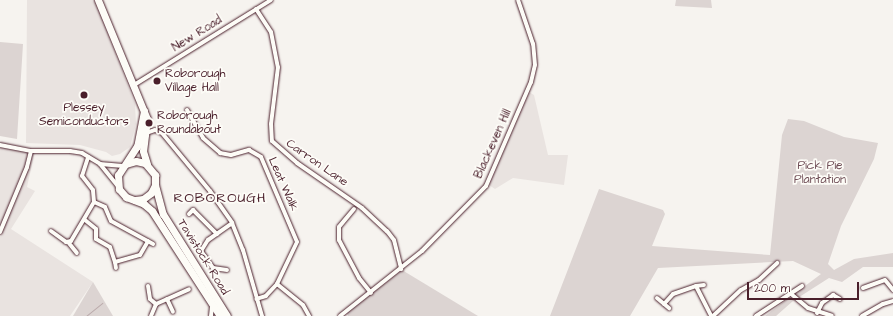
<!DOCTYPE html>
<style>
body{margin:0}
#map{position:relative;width:893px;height:316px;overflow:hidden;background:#f6f3ef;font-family:"Architects Daughter",sans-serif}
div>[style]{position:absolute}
.built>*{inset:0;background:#e9e3e0}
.green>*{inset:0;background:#dcd4d2}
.stream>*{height:1px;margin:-0.5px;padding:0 0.5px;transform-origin:0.5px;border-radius:0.5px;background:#bbabac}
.roads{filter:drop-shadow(0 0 1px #4a1f2b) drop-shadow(0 0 1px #4a1f2b)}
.minor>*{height:4px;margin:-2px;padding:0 2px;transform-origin:2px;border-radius:2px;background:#fdfcf7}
.trunk>*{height:7px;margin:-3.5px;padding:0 3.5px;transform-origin:3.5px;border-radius:3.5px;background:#fdfcf7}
.dots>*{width:11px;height:11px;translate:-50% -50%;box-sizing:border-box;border:2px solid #fdfcf7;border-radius:50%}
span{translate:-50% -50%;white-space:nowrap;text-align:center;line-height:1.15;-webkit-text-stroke:3.5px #fdfcf7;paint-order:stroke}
.street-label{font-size:12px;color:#4a1f2b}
.poi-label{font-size:12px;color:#4a1f2b}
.left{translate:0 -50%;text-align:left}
.park-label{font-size:12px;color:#6e4c55}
.quarter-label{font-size:14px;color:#4a1f2b;letter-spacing:1px}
.scale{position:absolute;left:747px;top:282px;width:112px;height:18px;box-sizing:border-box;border:2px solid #4a1f2b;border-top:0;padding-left:5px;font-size:12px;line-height:14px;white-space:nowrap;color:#4a1f2b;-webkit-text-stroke:3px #fdfcf7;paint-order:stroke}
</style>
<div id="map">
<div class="built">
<div style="clip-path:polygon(27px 0,95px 0,135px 104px,136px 124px,130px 147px,120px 154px,112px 156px,106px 152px,80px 145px,26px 143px)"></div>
<div style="clip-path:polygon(529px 92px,534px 95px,548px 155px,568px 155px,564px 185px,513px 178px,495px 189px,489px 185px)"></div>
<div style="clip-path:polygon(0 144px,35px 151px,27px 187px,35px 191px,11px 229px,93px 282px,70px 316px,0 316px)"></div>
</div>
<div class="green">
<div style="clip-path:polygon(676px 0,711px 0,712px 8px,675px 6px)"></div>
<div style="clip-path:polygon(0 42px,23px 44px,17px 139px,0 136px)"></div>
<div style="clip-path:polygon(788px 119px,804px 121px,844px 137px,878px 143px,874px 159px,841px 226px,828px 264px,834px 270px,854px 259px,893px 253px,893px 267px,863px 267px,842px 282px,829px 278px,793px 301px,776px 316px,765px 316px,821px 274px,793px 261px,658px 268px,630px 316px,550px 316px,599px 189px,663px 210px,665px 214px,652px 246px,770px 255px,782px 135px)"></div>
<div style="clip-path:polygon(402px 270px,478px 316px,348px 316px,347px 313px)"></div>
<div style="clip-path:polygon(93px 282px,113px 316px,73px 316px)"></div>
</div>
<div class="stream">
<div style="left:86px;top:316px;width:21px;rotate:-39deg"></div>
</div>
<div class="roads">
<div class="minor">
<div style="left:256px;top:9px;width:27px;rotate:57deg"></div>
<div style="left:271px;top:32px;width:36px;rotate:79deg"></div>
<div style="left:278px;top:67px;width:57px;rotate:97deg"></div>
<div style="left:271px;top:124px;width:17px;rotate:87deg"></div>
<div style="left:272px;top:141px;width:33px;rotate:41deg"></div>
<div style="left:297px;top:163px;width:79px;rotate:34.7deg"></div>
<div style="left:362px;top:208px;width:34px;rotate:43deg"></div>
<div style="left:387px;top:231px;width:11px;rotate:52deg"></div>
<div style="left:394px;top:240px;width:30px;rotate:76deg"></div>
<div style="left:134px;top:85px;width:161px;rotate:-31.8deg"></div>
<div style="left:187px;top:110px;width:32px;rotate:60deg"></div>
<div style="left:203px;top:138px;width:23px;rotate:41deg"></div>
<div style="left:220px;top:153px;width:11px;rotate:10deg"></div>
<div style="left:231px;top:155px;width:19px;rotate:-16deg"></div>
<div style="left:249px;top:150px;width:14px;rotate:30deg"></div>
<div style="left:261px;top:157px;width:92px;rotate:67deg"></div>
<div style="left:297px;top:242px;width:47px;rotate:115.5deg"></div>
<div style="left:277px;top:284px;width:16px;rotate:133deg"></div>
<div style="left:266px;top:296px;width:10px;rotate:163deg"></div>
<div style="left:146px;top:133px;width:9px;rotate:-18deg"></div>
<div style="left:155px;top:130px;width:8px;rotate:23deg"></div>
<div style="left:162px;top:133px;width:75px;rotate:50.4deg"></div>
<div style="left:210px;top:191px;width:39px;rotate:55deg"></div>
<div style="left:232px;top:223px;width:29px;rotate:68deg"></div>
<div style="left:243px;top:250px;width:69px;rotate:73.9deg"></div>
<div style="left:0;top:145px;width:32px;rotate:11deg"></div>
<div style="left:31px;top:151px;width:39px"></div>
<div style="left:70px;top:151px;width:12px;rotate:9deg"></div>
<div style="left:82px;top:153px;width:21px;rotate:31deg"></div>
<div style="left:100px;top:164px;width:27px;rotate:51deg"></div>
<div style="left:100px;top:164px;width:23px;rotate:5deg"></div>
<div style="left:94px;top:202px;width:12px;rotate:24deg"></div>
<div style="left:105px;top:207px;width:15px;rotate:67deg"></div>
<div style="left:111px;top:221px;width:48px;rotate:28.7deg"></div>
<div style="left:354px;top:209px;width:23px;rotate:130deg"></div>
<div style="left:339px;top:227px;width:13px;rotate:90deg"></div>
<div style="left:339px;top:240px;width:43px;rotate:62.2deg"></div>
<div style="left:359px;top:278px;width:19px;rotate:51deg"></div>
<div style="left:189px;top:214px;width:6px;rotate:-45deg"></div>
<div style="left:193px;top:210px;width:34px;rotate:45deg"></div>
<div style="left:85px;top:220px;width:14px;rotate:39deg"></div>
<div style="left:96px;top:229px;width:10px;rotate:90deg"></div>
<div style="left:96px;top:239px;width:16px;rotate:30deg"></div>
<div style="left:110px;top:247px;width:16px;rotate:72deg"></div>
<div style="left:115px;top:262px;width:26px;rotate:-16deg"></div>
<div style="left:140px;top:255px;width:16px;rotate:-60deg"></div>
<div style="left:51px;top:231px;width:19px;rotate:36deg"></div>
<div style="left:66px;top:242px;width:5px;rotate:-11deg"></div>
<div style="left:71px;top:241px;width:45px;rotate:-59.5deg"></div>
<div style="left:94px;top:202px;width:12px;rotate:-95deg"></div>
<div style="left:93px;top:190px;width:18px;rotate:-128deg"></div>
<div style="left:82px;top:176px;width:20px;rotate:-72deg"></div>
<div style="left:0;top:232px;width:70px;rotate:-67.4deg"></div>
<div style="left:27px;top:167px;width:16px;rotate:-76deg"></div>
<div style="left:68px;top:242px;width:14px;rotate:51deg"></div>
<div style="left:115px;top:262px;width:6px;rotate:81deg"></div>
<div style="left:227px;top:270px;width:14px;rotate:-172deg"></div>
<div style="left:213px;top:268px;width:21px;rotate:-125deg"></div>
<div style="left:201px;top:251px;width:13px;rotate:-58deg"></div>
<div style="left:208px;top:240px;width:29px;rotate:-35deg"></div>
<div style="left:277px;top:284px;width:33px;rotate:39deg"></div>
<div style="left:303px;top:305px;width:13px;rotate:61deg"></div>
<div style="left:148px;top:286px;width:13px;rotate:81deg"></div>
<div style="left:150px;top:299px;width:8px;rotate:40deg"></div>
<div style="left:696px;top:286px;width:8px;rotate:-7deg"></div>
<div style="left:863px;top:288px;width:23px;rotate:-20deg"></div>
<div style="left:885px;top:280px;width:13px;rotate:51deg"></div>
<div style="left:790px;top:293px;width:23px;rotate:40deg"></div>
<div style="left:808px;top:308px;width:25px;rotate:18deg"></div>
<div style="left:657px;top:298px;width:16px;rotate:40deg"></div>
<div style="left:167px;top:299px;width:14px;rotate:65deg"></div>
<div style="left:664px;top:304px;width:13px;rotate:-48deg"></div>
<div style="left:673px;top:294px;width:24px;rotate:-19deg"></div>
<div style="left:696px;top:286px;width:34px;rotate:63deg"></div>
<div style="left:817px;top:313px;width:11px;rotate:-63deg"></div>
<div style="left:822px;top:303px;width:14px;rotate:-36deg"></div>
<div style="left:833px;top:295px;width:8px;rotate:30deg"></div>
<div style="left:151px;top:316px;width:13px;rotate:-67deg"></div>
<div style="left:156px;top:304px;width:36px;rotate:-24deg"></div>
<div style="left:211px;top:316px;width:9px;rotate:-84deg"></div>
<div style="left:340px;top:316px;width:105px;rotate:-38.4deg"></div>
<div style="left:422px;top:251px;width:91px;rotate:-45.4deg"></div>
<div style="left:486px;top:186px;width:113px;rotate:-66.6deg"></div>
<div style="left:531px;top:82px;width:17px;rotate:-77deg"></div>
<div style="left:535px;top:65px;width:21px;rotate:-95deg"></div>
<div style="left:533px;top:44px;width:46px;rotate:-108.8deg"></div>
<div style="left:713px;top:316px;width:38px;rotate:-43deg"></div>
<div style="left:741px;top:290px;width:21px;rotate:-29deg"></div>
<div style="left:759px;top:280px;width:25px;rotate:-43deg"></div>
<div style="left:756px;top:316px;width:55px;rotate:-33.1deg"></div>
<div style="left:862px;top:316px;width:24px;rotate:-30deg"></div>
<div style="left:883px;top:304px;width:10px;rotate:-17deg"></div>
</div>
<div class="trunk">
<div style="left:98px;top:0;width:129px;rotate:67.6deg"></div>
<div style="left:147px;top:119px;width:32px;rotate:97deg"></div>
<div style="left:143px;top:151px;width:14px;rotate:73deg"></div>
<div style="left:144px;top:111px;width:36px;rotate:101deg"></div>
<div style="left:137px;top:146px;width:35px;rotate:123deg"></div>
<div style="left:118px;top:175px;width:14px;rotate:86deg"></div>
<div style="left:119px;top:189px;width:11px;rotate:49deg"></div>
<div style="left:126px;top:197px;width:19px;rotate:21deg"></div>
<div style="left:144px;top:204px;width:11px;rotate:41deg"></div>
<div style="left:152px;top:211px;width:125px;rotate:57.1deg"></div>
<div style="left:126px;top:164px;width:10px;rotate:-17deg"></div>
<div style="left:136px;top:161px;width:9px;rotate:13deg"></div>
<div style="left:145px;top:163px;width:16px;rotate:50deg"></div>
<div style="left:155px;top:175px;width:10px;rotate:90deg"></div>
<div style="left:155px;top:185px;width:9px;rotate:117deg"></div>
<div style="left:151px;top:193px;width:10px;rotate:143deg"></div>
<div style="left:143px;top:199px;width:8px;rotate:173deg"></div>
<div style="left:155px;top:185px;width:30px;rotate:75deg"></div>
<div style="left:163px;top:214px;width:120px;rotate:57.9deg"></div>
</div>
</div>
<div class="dots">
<div style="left:157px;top:81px;background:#4a1f2b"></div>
<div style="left:84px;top:95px;background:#4a1f2b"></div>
<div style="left:149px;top:123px;background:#4a1f2b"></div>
</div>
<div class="street-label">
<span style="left:197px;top:34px;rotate:-32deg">New Road</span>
<span style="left:493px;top:144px;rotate:-66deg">Blackeven Hill</span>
<span style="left:317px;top:163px;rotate:35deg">Carron Lane</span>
<span style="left:283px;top:184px;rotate:66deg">Leat Walk</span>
<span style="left:203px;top:257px;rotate:58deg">Tavistock Road</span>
</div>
<div class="poi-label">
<span class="left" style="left:165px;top:81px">Roborough<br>Village Hall</span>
<span style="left:84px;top:115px">Plessey<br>Semiconductors</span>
<span class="left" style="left:157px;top:123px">Roborough<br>Roundabout</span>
</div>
<div class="park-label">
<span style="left:820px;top:173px">Pick Pie<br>Plantation</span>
</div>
<div class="quarter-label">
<span style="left:220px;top:198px">ROBOROUGH</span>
</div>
<div class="scale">200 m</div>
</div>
